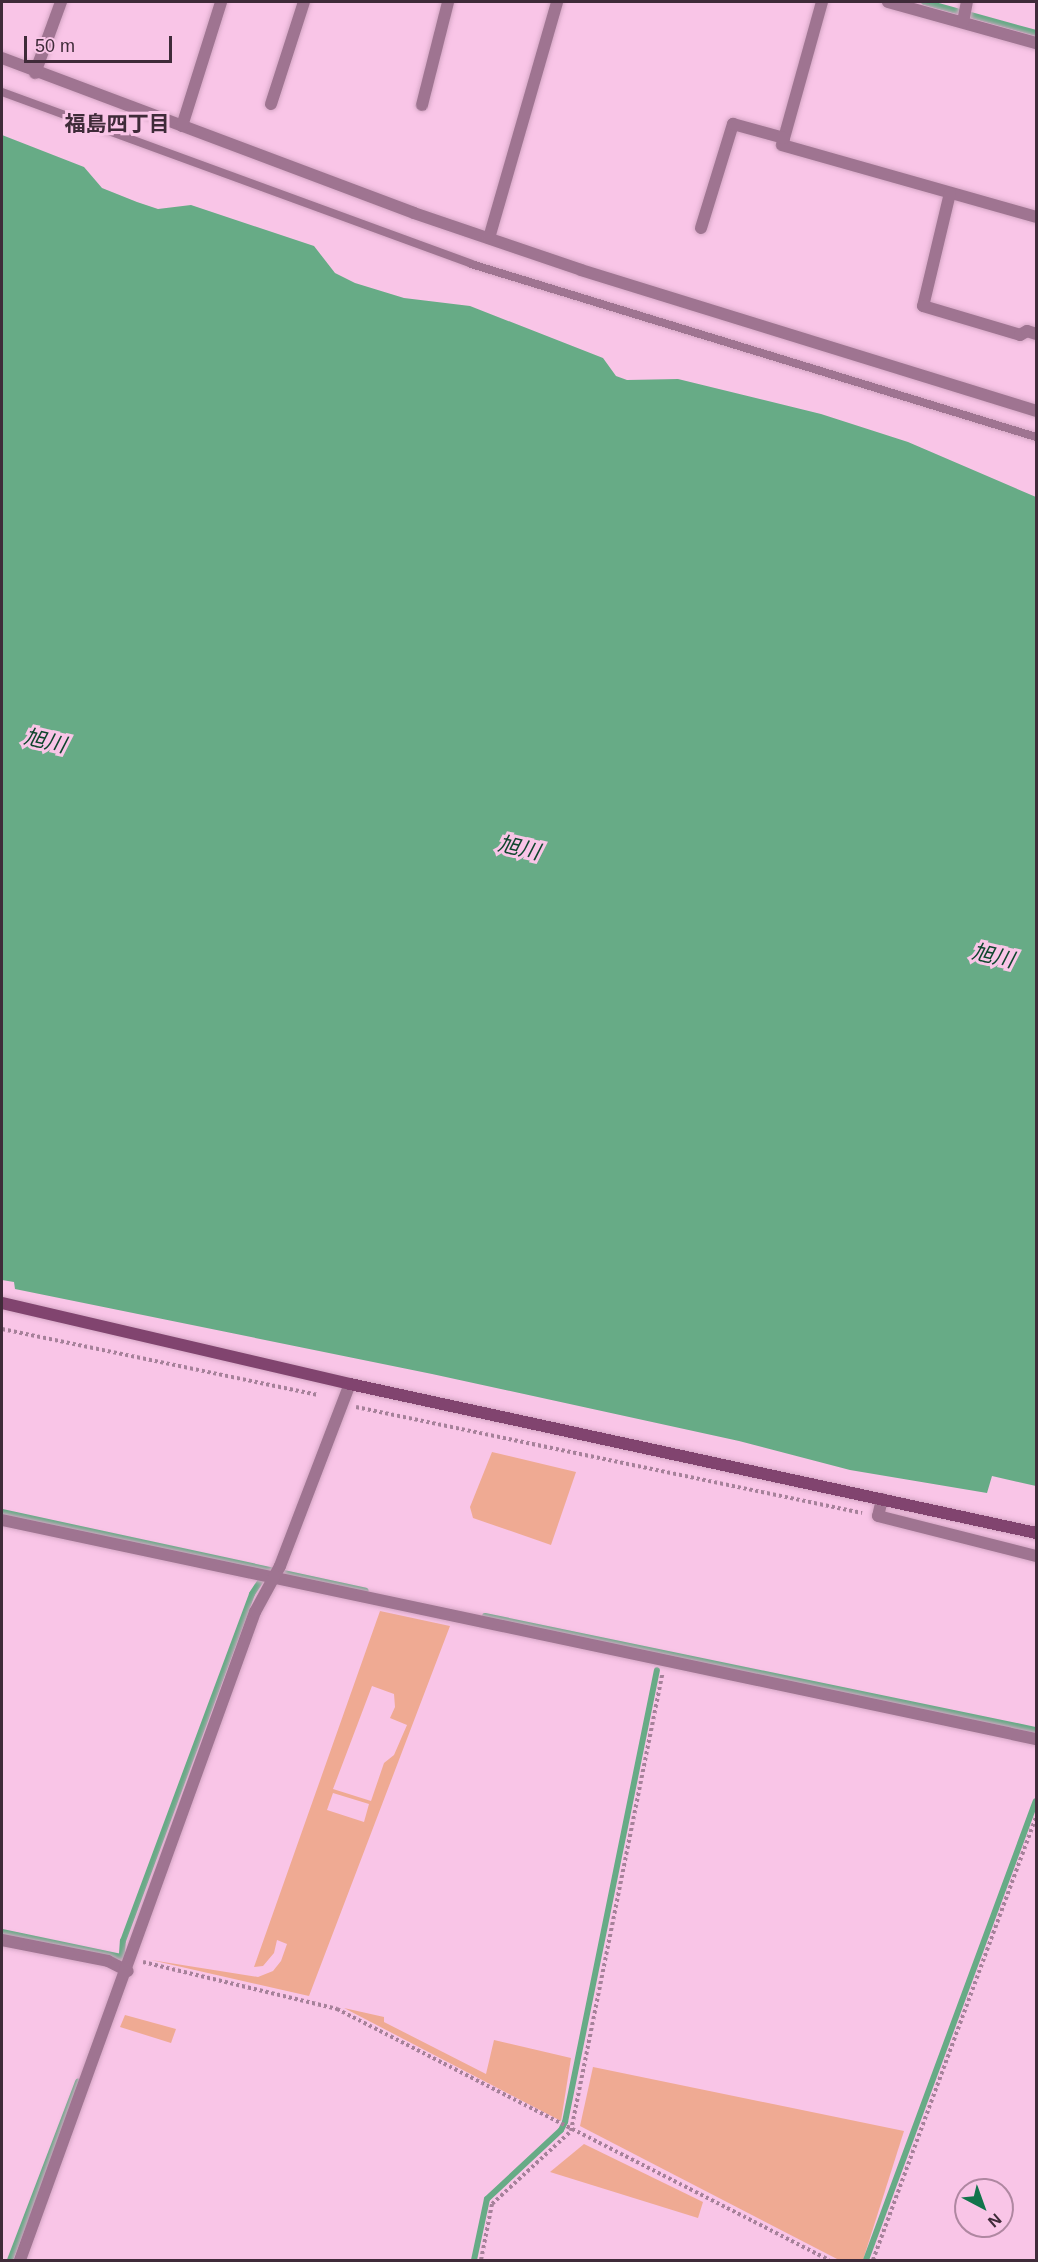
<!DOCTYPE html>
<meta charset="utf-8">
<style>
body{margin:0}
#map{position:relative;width:1038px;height:2262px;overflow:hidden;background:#f9c5e7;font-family:Arial,"Noto Sans JP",sans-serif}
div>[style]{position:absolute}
.green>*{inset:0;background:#efaa93}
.water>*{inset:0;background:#67ab86}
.stream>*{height:6px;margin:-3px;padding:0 3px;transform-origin:3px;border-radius:3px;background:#67ab86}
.path>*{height:4px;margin-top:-2px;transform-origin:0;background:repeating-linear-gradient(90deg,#a6819a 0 3px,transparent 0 6px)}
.roads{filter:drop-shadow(0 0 2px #d4a6c4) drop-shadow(0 0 2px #d4a6c4)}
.lane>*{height:8px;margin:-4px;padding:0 4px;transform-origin:4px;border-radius:4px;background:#9f7491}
.street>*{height:12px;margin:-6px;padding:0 6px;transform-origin:6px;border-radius:6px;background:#9f7491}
.secondary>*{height:12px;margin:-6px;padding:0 6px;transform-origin:6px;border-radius:6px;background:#81446f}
span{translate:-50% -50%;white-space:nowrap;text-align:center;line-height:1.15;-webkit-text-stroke:6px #f9c5e7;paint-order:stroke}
.neighbourhood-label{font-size:21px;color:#3f2b39;font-weight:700}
.water-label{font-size:21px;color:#0d452c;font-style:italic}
.frame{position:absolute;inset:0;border:3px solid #3f2b39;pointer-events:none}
.north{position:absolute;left:954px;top:2178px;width:60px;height:60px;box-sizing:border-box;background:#f9c5e7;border:2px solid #af87a1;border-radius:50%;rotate:139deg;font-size:16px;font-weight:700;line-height:24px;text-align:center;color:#3f2b39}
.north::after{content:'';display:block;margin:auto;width:21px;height:27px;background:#12744b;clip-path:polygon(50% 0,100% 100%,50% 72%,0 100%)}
.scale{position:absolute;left:24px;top:36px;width:148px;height:27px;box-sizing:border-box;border:3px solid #3f2b39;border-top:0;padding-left:8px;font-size:18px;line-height:21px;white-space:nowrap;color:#3f2b39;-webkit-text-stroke:4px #f9c5e7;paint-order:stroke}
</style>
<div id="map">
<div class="green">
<div style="clip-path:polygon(492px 1452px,576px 1472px,551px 1545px,473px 1518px,470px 1507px)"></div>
<div style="clip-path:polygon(evenodd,380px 1611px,450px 1626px,309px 1996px,151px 1960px,258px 1977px,273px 1971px,281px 1961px,287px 1944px,277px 1940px,274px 1953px,263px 1966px,254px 1967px,380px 1611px,372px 1686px,394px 1694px,395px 1707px,390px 1718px,407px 1725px,394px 1755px,384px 1763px,371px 1801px,333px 1789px,372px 1686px,380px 1611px,333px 1793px,369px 1804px,364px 1822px,327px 1810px,333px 1793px)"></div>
<div style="clip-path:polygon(344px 2008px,384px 2017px,384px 2022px,486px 2074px,494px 2040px,571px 2058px,561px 2121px)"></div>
<div style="clip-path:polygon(125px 2015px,176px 2029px,171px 2043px,120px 2027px)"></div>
<div style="clip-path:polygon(593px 2067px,904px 2131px,863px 2260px,839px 2260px,580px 2126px)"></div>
<div style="clip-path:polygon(584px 2144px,703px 2202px,698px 2218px,550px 2172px)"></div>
</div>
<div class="water">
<div style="clip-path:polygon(2px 135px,84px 167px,102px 188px,137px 202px,158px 209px,191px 205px,314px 246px,335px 273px,355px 283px,404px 298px,470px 306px,603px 358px,616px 376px,627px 380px,678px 379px,821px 414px,908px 442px,1036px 497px,1036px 1486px,992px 1476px,987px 1493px,850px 1470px,739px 1441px,432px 1374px,15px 1289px,14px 1282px,2px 1280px)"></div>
</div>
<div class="stream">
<div style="left:924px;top:2px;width:116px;rotate:15.5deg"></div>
<div style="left:2px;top:1512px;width:372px;rotate:12.2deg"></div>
<div style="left:485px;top:1616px;width:563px;rotate:11.69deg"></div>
<div style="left:2px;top:1932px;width:123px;rotate:11.8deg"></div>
<div style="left:121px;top:1968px;width:27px;rotate:-86deg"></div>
<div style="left:123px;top:1941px;width:370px;rotate:-69.6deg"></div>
<div style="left:252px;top:1594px;width:24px;rotate:-57deg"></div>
<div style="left:10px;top:2260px;width:191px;rotate:-69.1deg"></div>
<div style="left:474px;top:2260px;width:62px;rotate:-78deg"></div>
<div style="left:487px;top:2199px;width:101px;rotate:-43deg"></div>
<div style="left:561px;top:2130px;width:9px;rotate:-63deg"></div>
<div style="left:565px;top:2122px;width:461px;rotate:-78.5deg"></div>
<div style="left:866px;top:2260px;width:489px;rotate:-69.7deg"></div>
</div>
<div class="path">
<div style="left:2px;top:1329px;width:323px;rotate:11.8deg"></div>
<div style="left:356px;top:1407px;width:517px;rotate:11.83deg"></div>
<div style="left:143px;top:1962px;width:200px;rotate:13.6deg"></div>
<div style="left:337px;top:2009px;width:552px;rotate:27.03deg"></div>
<div style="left:481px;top:2260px;width:57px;rotate:-78.9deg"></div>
<div style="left:492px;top:2204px;width:108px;rotate:-42.7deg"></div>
<div style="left:571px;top:2131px;width:466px;rotate:-78.7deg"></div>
<div style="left:873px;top:2260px;width:471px;rotate:-69.8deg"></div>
</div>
<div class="roads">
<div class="lane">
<div style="left:2px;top:92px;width:500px;rotate:20.1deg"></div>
<div style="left:471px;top:264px;width:591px;rotate:17.02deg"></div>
</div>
<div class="street">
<div style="left:822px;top:2px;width:148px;rotate:105.6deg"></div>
<div style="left:782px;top:145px;width:264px;rotate:15.8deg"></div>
<div style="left:888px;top:2px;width:154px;rotate:15.5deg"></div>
<div style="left:963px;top:22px;width:20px;rotate:-79deg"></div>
<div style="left:2px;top:58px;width:440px;rotate:20.6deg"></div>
<div style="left:414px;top:213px;width:176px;rotate:18.8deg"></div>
<div style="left:581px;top:270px;width:476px;rotate:17.2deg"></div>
<div style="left:35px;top:73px;width:76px;rotate:-69.9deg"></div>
<div style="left:271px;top:104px;width:107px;rotate:-72.1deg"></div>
<div style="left:422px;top:105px;width:106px;rotate:-75.8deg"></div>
<div style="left:182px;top:126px;width:130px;rotate:-72.5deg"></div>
<div style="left:950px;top:193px;width:116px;rotate:103.4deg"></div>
<div style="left:923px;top:306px;width:101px;rotate:16.6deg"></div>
<div style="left:1020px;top:335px;width:8px;rotate:-30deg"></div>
<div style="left:1027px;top:331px;width:9px;rotate:18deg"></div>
<div style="left:701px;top:228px;width:109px;rotate:-72.9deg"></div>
<div style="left:733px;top:124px;width:53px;rotate:15.4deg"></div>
<div style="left:489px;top:238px;width:246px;rotate:-73.9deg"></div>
<div style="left:882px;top:1499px;width:17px;rotate:103deg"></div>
<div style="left:878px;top:1516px;width:163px;rotate:14.2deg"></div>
<div style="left:2px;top:1520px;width:1057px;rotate:11.96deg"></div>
<div style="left:2px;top:1940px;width:108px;rotate:11.2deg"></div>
<div style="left:108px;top:1961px;width:22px;rotate:27deg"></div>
<div style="left:20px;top:2260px;width:689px;rotate:-70.07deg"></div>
<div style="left:255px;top:1612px;width:52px;rotate:-61.5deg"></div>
<div style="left:280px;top:1566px;width:195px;rotate:-69deg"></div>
</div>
<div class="secondary">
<div style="left:2px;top:1303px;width:357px;rotate:13.1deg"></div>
<div style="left:350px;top:1384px;width:702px;rotate:12.25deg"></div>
</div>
</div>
<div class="neighbourhood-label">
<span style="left:117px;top:124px">福島四丁目</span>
</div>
<div class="water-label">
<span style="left:45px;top:741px;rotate:13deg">旭川</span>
<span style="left:519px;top:848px;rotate:13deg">旭川</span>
<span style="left:993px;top:956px;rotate:13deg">旭川</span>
</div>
<div class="frame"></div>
<div class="north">N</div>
<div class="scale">50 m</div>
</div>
